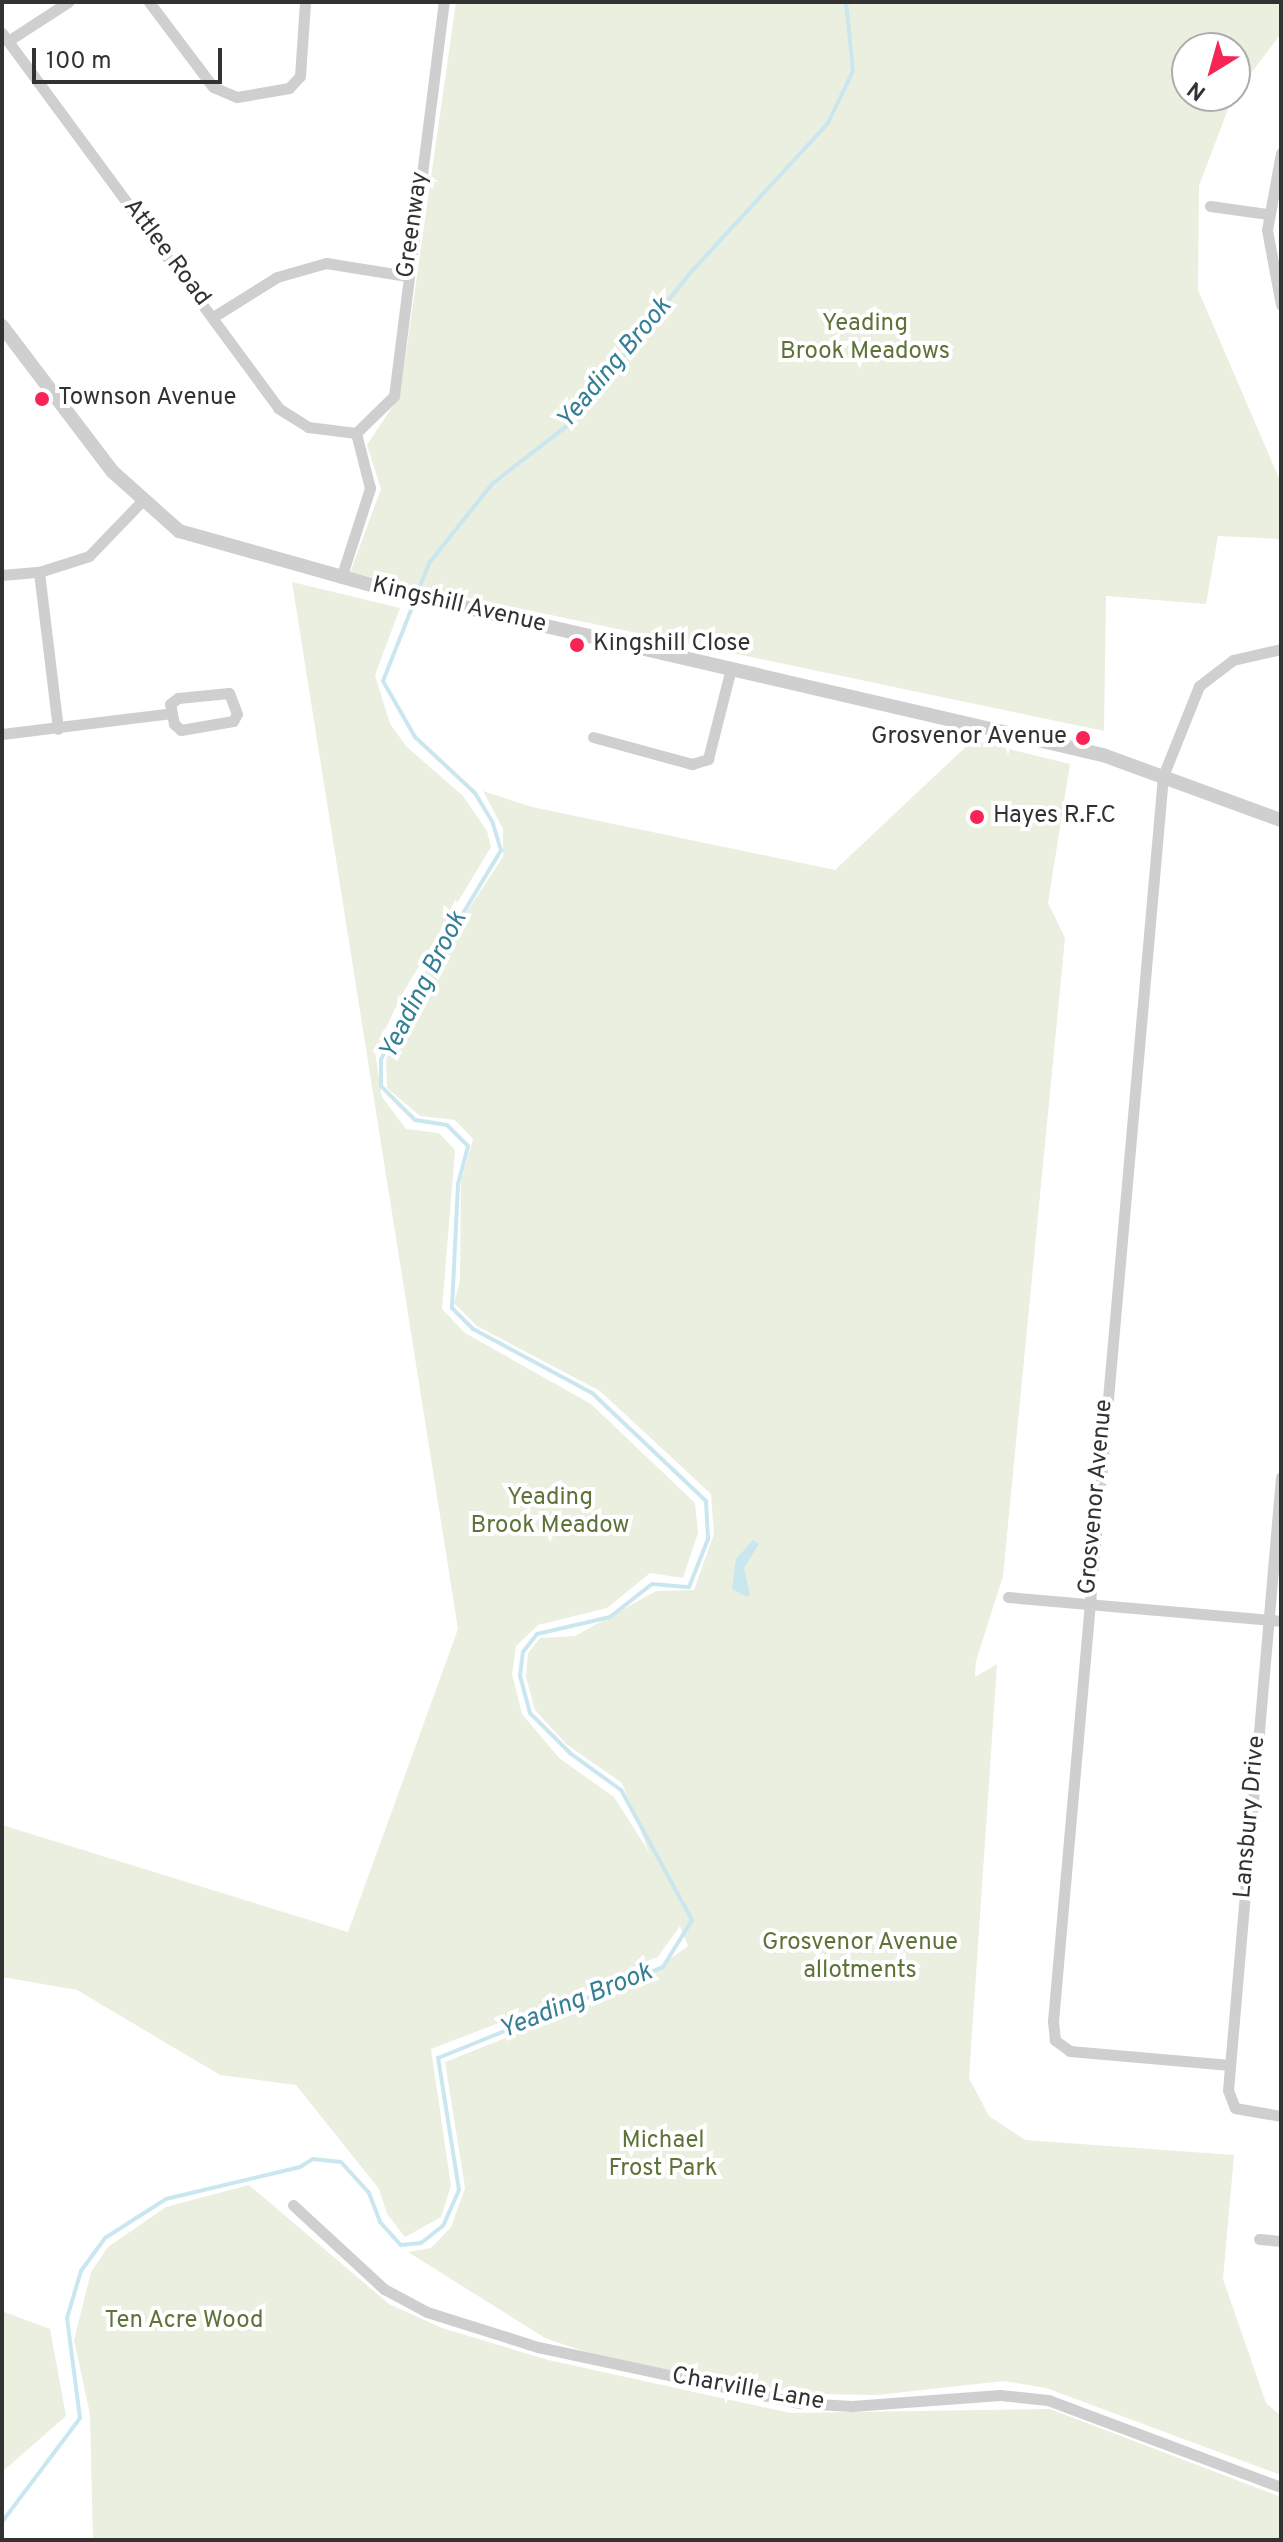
<!DOCTYPE html>
<style>
body{margin:0}
#map{position:relative;width:1283px;height:2542px;overflow:hidden;background:#fff;font-family:Overpass,sans-serif}
div>[style]{position:absolute}
.green>*{inset:0;background:#eaefdf}
.water>*{inset:0;background:#cae7f0}
.stream>*{height:4px;margin:-2px;padding:0 2px;transform-origin:2px;border-radius:2px;background:#cae7f0}
.minor>*{height:11px;margin:-5.5px;padding:0 5.5px;transform-origin:5.5px;border-radius:5.5px;background:#cfcfcf}
.tertiary>*{height:14px;margin:-7px;padding:0 7px;transform-origin:7px;border-radius:7px;background:#cfcfcf}
.dots>*{width:22px;height:22px;translate:-50% -50%;box-sizing:border-box;border:4px solid #fff;border-radius:50%}
span{translate:-50% -50%;white-space:nowrap;text-align:center;line-height:1.15;-webkit-text-stroke:8px #fff;paint-order:stroke}
.street-label{font-size:24px;color:#323232}
.park-label{font-size:24px;color:#5d7339}
.poi-label{font-size:24px;color:#323232}
.left{translate:0 -50%;text-align:left}
.right{translate:-100% -50%;text-align:right}
.water-label{font-size:26px;color:#347f96;font-style:italic}
.frame{position:absolute;inset:0;border:4px solid #323232;pointer-events:none}
.north{position:absolute;left:1171px;top:32px;width:80px;height:80px;box-sizing:border-box;background:#fff;border:2px solid #adadad;border-radius:50%;rotate:217deg;font-size:22px;font-weight:700;line-height:32px;text-align:center;color:#323232}
.north::after{content:'';display:block;margin:auto;width:28px;height:36px;background:#f72555;clip-path:polygon(50% 0,100% 100%,50% 72%,0 100%)}
.scale{position:absolute;left:32px;top:48px;width:190px;height:36px;box-sizing:border-box;border:4px solid #323232;border-top:0;padding-left:10px;font-size:24px;line-height:28px;white-space:nowrap;color:#323232;-webkit-text-stroke:6px #fff;paint-order:stroke}
</style>
<div id="map">
<div class="green">
<div style="clip-path:polygon(456px 2px,1281px 2px,1281px 34px,1235px 94px,1235px 48px,1187px 48px,1187px 96px,1233px 96px,1199px 186px,1198px 290px,1281px 483px,1281px 539px,1218px 536px,1206px 604px,1106px 596px,1104px 731px,350px 573px,381px 489px,367px 445px,400px 395px)"></div>
<div style="clip-path:polygon(292px 582px,400px 608px,375px 675px,390px 724px,406px 746px,463px 796px,487px 831px,491px 847px,401px 996px,375px 1052px,382px 1097px,406px 1129px,439px 1133px,455px 1150px,442px 1309px,465px 1333px,591px 1404px,695px 1503px,698px 1533px,683px 1578px,650px 1573px,607px 1608px,538px 1625px,516px 1646px,512px 1674px,522px 1714px,559px 1758px,614px 1797px,649px 1852px,622px 1783px,566px 1744px,535px 1710px,526px 1677px,528px 1653px,540px 1638px,575px 1636px,656px 1591px,694px 1590px,714px 1534px,711px 1494px,600px 1391px,477px 1326px,454px 1303px,460px 1281px,461px 1181px,473px 1139px,455px 1120px,420px 1116px,387px 1088px,386px 1059px,441px 950px,503px 857px,503px 829px,483px 791px,532px 807px,835px 870px,973px 740px,1070px 764px,1048px 903px,1065px 938px,1003px 1576px,976px 1661px,975px 1677px,997px 1664px,969px 2078px,989px 2116px,1025px 2140px,1234px 2155px,1223px 2279px,1266px 2403px,1281px 2416px,1281px 2475px,1046px 2388px,1004px 2381px,877px 2395px,809px 2394px,612px 2361px,545px 2338px,408px 2252px,431px 2248px,451px 2227px,465px 2188px,445px 2062px,625px 1991px,688px 1946px,680px 1926px,657px 1958px,634px 1971px,431px 2049px,451px 2186px,441px 2217px,405px 2237px,387px 2214px,379px 2189px,296px 2085px,220px 2075px,77px 1990px,2px 1977px,2px 1825px,348px 1932px,458px 1629px)"></div>
<div style="clip-path:polygon(249px 2185px,389px 2304px,442px 2328px,548px 2360px,790px 2413px,1050px 2409px,1281px 2497px,1281px 2540px,93px 2540px,90px 2414px,74px 2340px,91px 2272px,108px 2247px,166px 2207px)"></div>
<div style="clip-path:polygon(2px 2311px,50px 2329px,66px 2416px,2px 2472px)"></div>
</div>
<div class="water">
<div style="clip-path:polygon(753px 1540px,759px 1544px,744px 1568px,750px 1596px,745px 1596px,732px 1589px,736px 1559px)"></div>
</div>
<div class="stream">
<div style="left:418px;top:591px;width:31px;rotate:-68deg"></div>
<div style="left:430px;top:562px;width:100px;rotate:-51.5deg"></div>
<div style="left:492px;top:484px;width:96px;rotate:-37.8deg"></div>
<div style="left:568px;top:425px;width:198px;rotate:-51.2deg"></div>
<div style="left:692px;top:271px;width:201px;rotate:-47.4deg"></div>
<div style="left:828px;top:123px;width:58px;rotate:-64.3deg"></div>
<div style="left:853px;top:71px;width:69px;rotate:-95.8deg"></div>
<div style="left:2px;top:2522px;width:130px;rotate:-53.1deg"></div>
<div style="left:80px;top:2418px;width:101px;rotate:-97.4deg"></div>
<div style="left:67px;top:2318px;width:49px;rotate:-73.4deg"></div>
<div style="left:81px;top:2271px;width:41px;rotate:-54deg"></div>
<div style="left:105px;top:2238px;width:72px;rotate:-32.6deg"></div>
<div style="left:166px;top:2199px;width:138px;rotate:-13.4deg"></div>
<div style="left:300px;top:2167px;width:15px;rotate:-32deg"></div>
<div style="left:313px;top:2159px;width:28px;rotate:6deg"></div>
<div style="left:341px;top:2162px;width:42px;rotate:47.9deg"></div>
<div style="left:369px;top:2193px;width:31px;rotate:69deg"></div>
<div style="left:380px;top:2222px;width:31px;rotate:48deg"></div>
<div style="left:401px;top:2245px;width:20px;rotate:-6deg"></div>
<div style="left:421px;top:2243px;width:28px;rotate:-38deg"></div>
<div style="left:443px;top:2226px;width:39px;rotate:-66deg"></div>
<div style="left:459px;top:2190px;width:134px;rotate:-99deg"></div>
<div style="left:438px;top:2058px;width:243px;rotate:-22deg"></div>
<div style="left:663px;top:1967px;width:55px;rotate:-58.3deg"></div>
<div style="left:692px;top:1920px;width:148px;rotate:-118.6deg"></div>
<div style="left:621px;top:1790px;width:62px;rotate:-144.2deg"></div>
<div style="left:571px;top:1754px;width:58px;rotate:-135deg"></div>
<div style="left:530px;top:1713px;width:38px;rotate:-105deg"></div>
<div style="left:520px;top:1676px;width:24px;rotate:-83deg"></div>
<div style="left:523px;top:1652px;width:23px;rotate:-52deg"></div>
<div style="left:537px;top:1634px;width:75px;rotate:-13.1deg"></div>
<div style="left:610px;top:1617px;width:53px;rotate:-38.2deg"></div>
<div style="left:652px;top:1584px;width:37px;rotate:5deg"></div>
<div style="left:689px;top:1587px;width:52px;rotate:-68.4deg"></div>
<div style="left:708px;top:1539px;width:38px;rotate:-93deg"></div>
<div style="left:706px;top:1501px;width:157px;rotate:-136.5deg"></div>
<div style="left:592px;top:1393px;width:135px;rotate:-151.7deg"></div>
<div style="left:473px;top:1329px;width:30px;rotate:-135deg"></div>
<div style="left:452px;top:1308px;width:124px;rotate:-87.2deg"></div>
<div style="left:458px;top:1184px;width:39px;rotate:-75deg"></div>
<div style="left:468px;top:1146px;width:30px;rotate:-135deg"></div>
<div style="left:447px;top:1125px;width:32px;rotate:-171deg"></div>
<div style="left:415px;top:1120px;width:48px;rotate:-135deg"></div>
<div style="left:381px;top:1086px;width:26px;rotate:-90deg"></div>
<div style="left:381px;top:1060px;width:37px;rotate:-68deg"></div>
<div style="left:395px;top:1026px;width:205px;rotate:-58.9deg"></div>
<div style="left:501px;top:850px;width:28px;rotate:-107deg"></div>
<div style="left:493px;top:823px;width:35px;rotate:-121deg"></div>
<div style="left:475px;top:793px;width:82px;rotate:-137deg"></div>
<div style="left:415px;top:737px;width:64px;rotate:-119.7deg"></div>
<div style="left:383px;top:681px;width:87px;rotate:-68.4deg"></div>
</div>
<div class="minor">
<div style="left:149px;top:2px;width:106px;rotate:53deg"></div>
<div style="left:213px;top:87px;width:26px;rotate:23deg"></div>
<div style="left:237px;top:97px;width:53px;rotate:-9.8deg"></div>
<div style="left:289px;top:88px;width:16px;rotate:-47deg"></div>
<div style="left:300px;top:76px;width:74px;rotate:-86.1deg"></div>
<div style="left:2px;top:33px;width:466px;rotate:53.6deg"></div>
<div style="left:278px;top:408px;width:36px;rotate:32deg"></div>
<div style="left:308px;top:427px;width:48px;rotate:7.1deg"></div>
<div style="left:8px;top:41px;width:72px;rotate:-33deg"></div>
<div style="left:1281px;top:153px;width:78px;rotate:100.3deg"></div>
<div style="left:1267px;top:230px;width:76px;rotate:79.4deg"></div>
<div style="left:1210px;top:206px;width:59px;rotate:7.9deg"></div>
<div style="left:213px;top:317px;width:75px;rotate:-32deg"></div>
<div style="left:277px;top:277px;width:51px;rotate:-15.9deg"></div>
<div style="left:326px;top:263px;width:82px;rotate:9.1deg"></div>
<div style="left:356px;top:433px;width:53px;rotate:-44.2deg"></div>
<div style="left:394px;top:396px;width:397px;rotate:-82.8deg"></div>
<div style="left:39px;top:572px;width:158px;rotate:83.1deg"></div>
<div style="left:2px;top:575px;width:37px;rotate:-5deg"></div>
<div style="left:39px;top:572px;width:52px;rotate:-17.7deg"></div>
<div style="left:89px;top:556px;width:75px;rotate:-46.1deg"></div>
<div style="left:341px;top:578px;width:95px;rotate:-72.1deg"></div>
<div style="left:370px;top:488px;width:57px;rotate:-104.3deg"></div>
<div style="left:229px;top:693px;width:22px;rotate:69deg"></div>
<div style="left:237px;top:714px;width:8px;rotate:120deg"></div>
<div style="left:233px;top:721px;width:53px;rotate:170.2deg"></div>
<div style="left:181px;top:730px;width:9px;rotate:-139deg"></div>
<div style="left:174px;top:724px;width:20px;rotate:-101deg"></div>
<div style="left:170px;top:704px;width:10px;rotate:-37deg"></div>
<div style="left:178px;top:698px;width:51px;rotate:-5.6deg"></div>
<div style="left:2px;top:734px;width:171px;rotate:-7deg"></div>
<div style="left:593px;top:737px;width:103px;rotate:15.3deg"></div>
<div style="left:692px;top:764px;width:17px;rotate:-17deg"></div>
<div style="left:708px;top:759px;width:94px;rotate:-75.8deg"></div>
<div style="left:1281px;top:1477px;width:615px;rotate:94.94deg"></div>
<div style="left:1228px;top:2090px;width:19px;rotate:69deg"></div>
<div style="left:1235px;top:2108px;width:47px;rotate:9.9deg"></div>
<div style="left:1008px;top:1597px;width:274px;rotate:5deg"></div>
<div style="left:1230px;top:2065px;width:161px;rotate:-175deg"></div>
<div style="left:1070px;top:2051px;width:19px;rotate:-144deg"></div>
<div style="left:1055px;top:2040px;width:19px;rotate:-96deg"></div>
<div style="left:1053px;top:2021px;width:1250px;rotate:-84.95deg"></div>
<div style="left:1163px;top:776px;width:97px;rotate:-68.2deg"></div>
<div style="left:1199px;top:686px;width:43px;rotate:-37.4deg"></div>
<div style="left:1233px;top:660px;width:49px;rotate:-12.9deg"></div>
<div style="left:293px;top:2205px;width:124px;rotate:42.7deg"></div>
<div style="left:384px;top:2289px;width:49px;rotate:28.1deg"></div>
<div style="left:427px;top:2312px;width:116px;rotate:17.5deg"></div>
<div style="left:538px;top:2347px;width:268px;rotate:12.1deg"></div>
<div style="left:800px;top:2403px;width:52px;rotate:3.3deg"></div>
<div style="left:852px;top:2406px;width:148px;rotate:-4.3deg"></div>
<div style="left:1000px;top:2395px;width:48px;rotate:5.9deg"></div>
<div style="left:1048px;top:2400px;width:249px;rotate:20.5deg"></div>
<div style="left:1259px;top:2239px;width:22px;rotate:5deg"></div>
</div>
<div class="tertiary">
<div style="left:2px;top:326px;width:183px;rotate:52.8deg"></div>
<div style="left:113px;top:472px;width:89px;rotate:41.8deg"></div>
<div style="left:179px;top:531px;width:215px;rotate:15.7deg"></div>
<div style="left:386px;top:589px;width:736px;rotate:13.04deg"></div>
<div style="left:1103px;top:755px;width:189px;rotate:20.1deg"></div>
</div>
<div class="dots">
<div style="left:42px;top:399px;background:#f72555"></div>
<div style="left:577px;top:645px;background:#f72555"></div>
<div style="left:1083px;top:738px;background:#f72555"></div>
<div style="left:977px;top:817px;background:#f72555"></div>
</div>
<div class="street-label">
<span style="left:414px;top:225px;rotate:-82deg">Greenway</span>
<span style="left:166px;top:253px;rotate:53deg">Attlee Road</span>
<span style="left:459px;top:606px;rotate:13deg">Kingshill Avenue</span>
<span style="left:1097px;top:1497px;rotate:-85deg">Grosvenor Avenue</span>
<span style="left:1251px;top:1817px;rotate:-85deg">Lansbury Drive</span>
<span style="left:748px;top:2390px;rotate:10deg">Charville Lane</span>
</div>
<div class="park-label">
<span style="left:865px;top:339px">Yeading<br>Brook Meadows</span>
<span style="left:550px;top:1513px">Yeading<br>Brook Meadow</span>
<span style="left:860px;top:1958px">Grosvenor Avenue<br>allotments</span>
<span style="left:663px;top:2156px">Michael<br>Frost Park</span>
<span style="left:184px;top:2322px">Ten Acre Wood</span>
</div>
<div class="poi-label">
<span class="left" style="left:58px;top:399px">Townson Avenue</span>
<span class="left" style="left:593px;top:645px">Kingshill Close</span>
<span class="right" style="left:1067px;top:738px">Grosvenor Avenue</span>
<span class="left" style="left:993px;top:817px">Hayes R.F.C</span>
</div>
<div class="water-label">
<span style="left:615px;top:364px;rotate:-50deg">Yeading Brook</span>
<span style="left:424px;top:986px;rotate:-63deg">Yeading Brook</span>
<span style="left:576px;top:2002px;rotate:-22deg">Yeading Brook</span>
</div>
<div class="frame"></div>
<div class="north">N</div>
<div class="scale">100 m</div>
</div>
